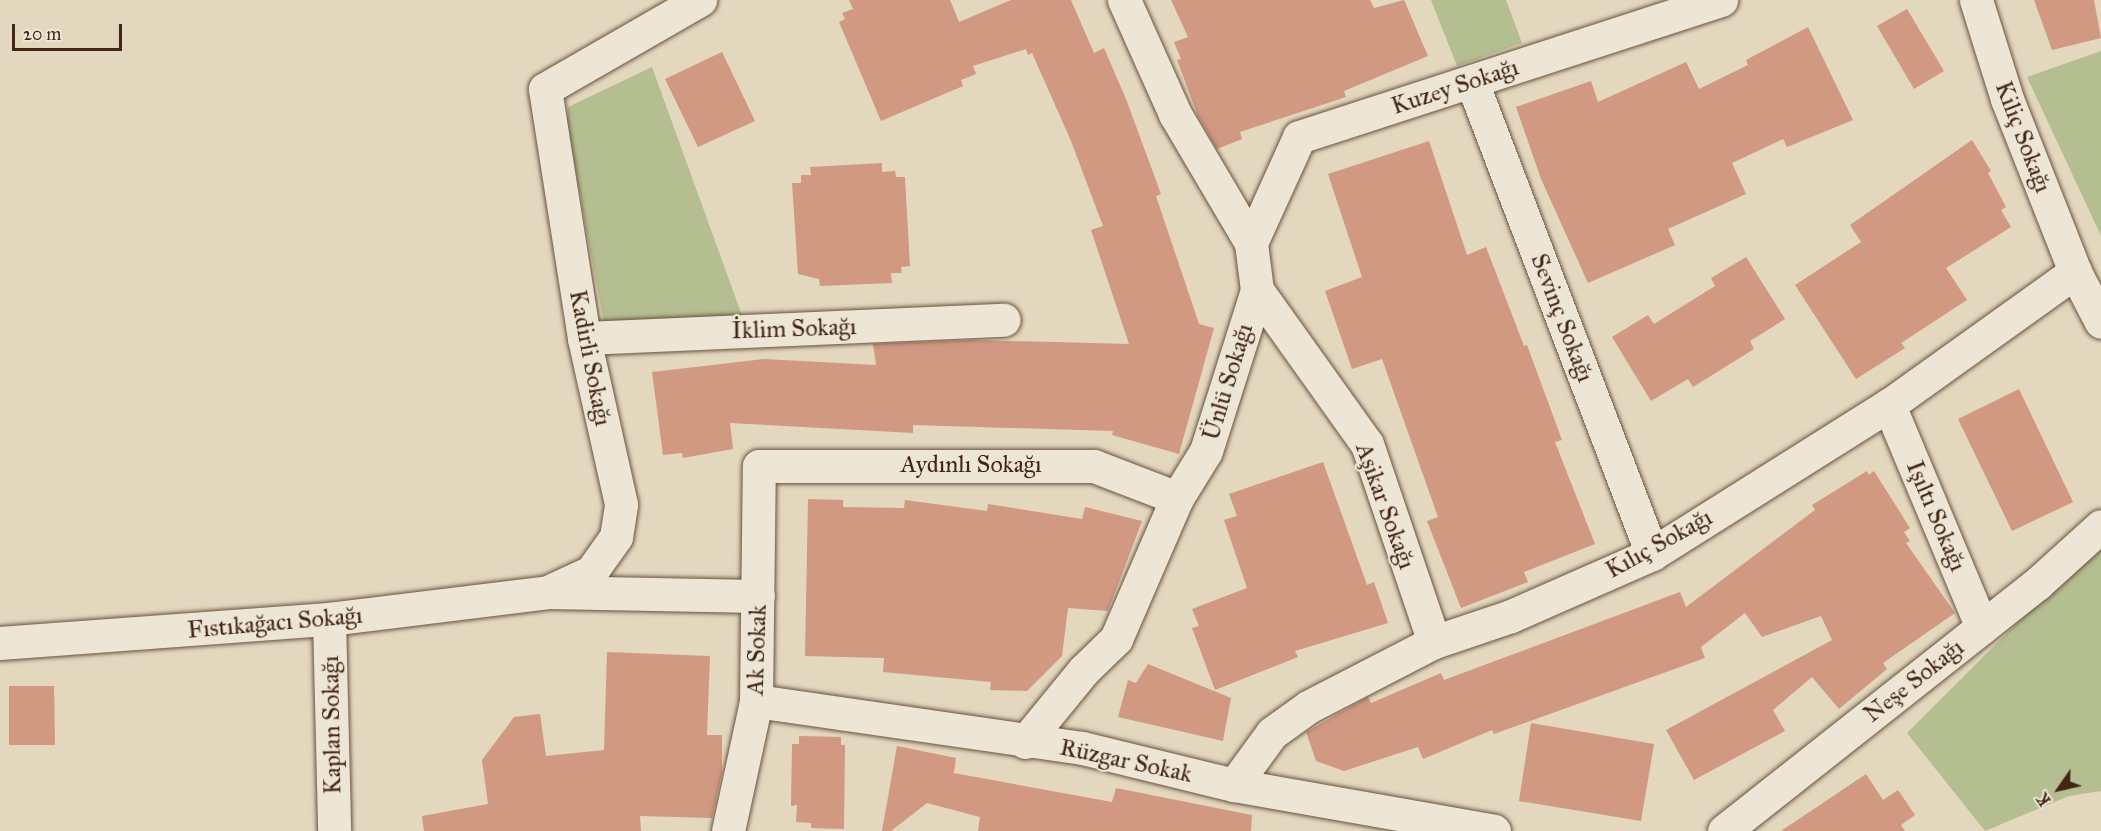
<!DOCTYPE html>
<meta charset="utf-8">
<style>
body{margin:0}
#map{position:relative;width:2101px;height:831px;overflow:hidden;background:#e3d7be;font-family:"IM FELL Great Primer",serif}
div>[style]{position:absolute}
.green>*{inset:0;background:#b5be91}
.building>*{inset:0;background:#d19882}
.roads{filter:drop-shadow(0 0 2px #6a523e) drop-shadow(0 0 2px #6a523e)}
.minor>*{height:33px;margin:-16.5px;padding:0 16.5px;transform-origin:16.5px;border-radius:16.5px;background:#ede5d5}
span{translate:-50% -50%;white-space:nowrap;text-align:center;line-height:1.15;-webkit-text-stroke:4.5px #ede5d5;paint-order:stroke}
.street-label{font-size:24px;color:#422513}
.north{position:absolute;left:2029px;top:759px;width:60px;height:60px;-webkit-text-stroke:4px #ede5d5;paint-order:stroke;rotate:236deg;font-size:16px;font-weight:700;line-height:24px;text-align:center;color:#422513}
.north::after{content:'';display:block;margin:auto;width:21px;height:27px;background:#422513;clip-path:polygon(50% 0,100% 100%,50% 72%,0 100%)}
.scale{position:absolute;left:12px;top:24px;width:110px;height:27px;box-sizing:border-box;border:3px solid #422513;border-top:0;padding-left:8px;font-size:18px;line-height:21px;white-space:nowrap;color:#422513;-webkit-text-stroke:4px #ede5d5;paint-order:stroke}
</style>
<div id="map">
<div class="green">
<div style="clip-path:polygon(1431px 0,1506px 0,1522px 43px,1457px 66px)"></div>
<div style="clip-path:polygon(2101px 51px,2101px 236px,2027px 77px)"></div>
<div style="clip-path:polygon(652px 67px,744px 321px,606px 334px,567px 125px,568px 107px)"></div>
<div style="clip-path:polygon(2101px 547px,2101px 791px,2069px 796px,1985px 831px,1907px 733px,2036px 604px)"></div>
</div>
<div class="building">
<div style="clip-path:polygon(849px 0,950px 0,959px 22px,1011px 0,1071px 0,1094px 53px,1104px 48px,1126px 99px,1161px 194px,1156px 196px,1199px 324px,1214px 328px,1179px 454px,1112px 435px,1113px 431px,913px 425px,913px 433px,730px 423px,733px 449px,683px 458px,682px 453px,663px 455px,652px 372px,764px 359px,876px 365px,873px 344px,972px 340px,1129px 344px,1091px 230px,1103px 226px,1071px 141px,1032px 53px,1028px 55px,1026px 49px,973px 66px,976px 74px,961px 80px,963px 86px,881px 121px,839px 22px,845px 19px,842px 13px,853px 9px)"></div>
<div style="clip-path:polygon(1171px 0,1370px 0,1374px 8px,1404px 0,1428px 56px,1344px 91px,1346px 97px,1240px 132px,1242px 139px,1217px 149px,1198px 116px,1177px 60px,1181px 59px,1174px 42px,1188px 37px)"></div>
<div style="clip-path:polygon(2034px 0,2094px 0,2101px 38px,2052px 50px)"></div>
<div style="clip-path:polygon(1907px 9px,1944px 71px,1914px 89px,1877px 26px)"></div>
<div style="clip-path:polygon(1808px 27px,1853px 120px,1787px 147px,1783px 139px,1732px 163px,1746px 194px,1668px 229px,1675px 245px,1588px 283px,1541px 179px,1516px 107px,1591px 81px,1598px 102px,1686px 62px,1699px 89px,1748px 65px,1746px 60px)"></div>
<div style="clip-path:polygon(722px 52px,755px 121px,698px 147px,665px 79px)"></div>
<div style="clip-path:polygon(1972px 140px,1991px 171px,1988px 173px,2006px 207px,2001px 210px,2011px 227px,1946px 268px,1967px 300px,1901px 343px,1905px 348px,1856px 379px,1795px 285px,1861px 242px,1850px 225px)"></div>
<div style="clip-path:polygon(1429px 141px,1467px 255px,1486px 247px,1524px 346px,1527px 345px,1562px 440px,1555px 442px,1595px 544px,1524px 572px,1528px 582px,1461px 608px,1427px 521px,1438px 517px,1382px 359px,1352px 369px,1325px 291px,1362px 277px,1328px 174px)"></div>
<div style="clip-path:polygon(882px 163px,882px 172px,895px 171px,896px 177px,905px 177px,910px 266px,901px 267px,902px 273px,891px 273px,892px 283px,820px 286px,819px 279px,798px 274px,792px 183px,801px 183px,801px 175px,811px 175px,810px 167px)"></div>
<div style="clip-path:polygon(1746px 257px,1785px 319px,1750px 341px,1754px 349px,1693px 387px,1688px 379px,1651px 401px,1612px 337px,1648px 315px,1654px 324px,1715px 286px,1711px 278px)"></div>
<div style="clip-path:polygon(2019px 389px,2073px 502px,2012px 531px,1958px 419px)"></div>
<div style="clip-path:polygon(1323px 462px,1367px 585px,1374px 582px,1388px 623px,1295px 651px,1298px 657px,1215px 690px,1192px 628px,1199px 626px,1192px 609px,1247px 588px,1224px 520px,1237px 516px,1229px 494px)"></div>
<div style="clip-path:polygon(1867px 471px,1869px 475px,1874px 471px,1910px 528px,1904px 532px,1910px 541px,1906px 543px,1955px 613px,1883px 663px,1887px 669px,1839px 709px,1812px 677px,1773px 710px,1785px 731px,1694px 780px,1666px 730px,1832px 640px,1821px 616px,1762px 637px,1745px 613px,1701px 647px,1705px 658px,1494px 734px,1492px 730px,1423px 759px,1418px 747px,1344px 771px,1316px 761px,1306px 732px,1368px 697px,1371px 703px,1441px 673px,1444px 680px,1680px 592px,1686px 607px,1815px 510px,1812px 505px)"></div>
<div style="clip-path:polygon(808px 499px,843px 500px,843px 507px,904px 508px,905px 500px,987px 511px,988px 504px,1082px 519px,1085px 507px,1142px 521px,1108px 611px,1068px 608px,1062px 656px,1027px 691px,990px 690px,991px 682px,883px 672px,884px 658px,805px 656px)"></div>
<div style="clip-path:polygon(607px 652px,710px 656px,707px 735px,722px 735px,722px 772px,712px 818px,640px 816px,641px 831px,424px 831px,422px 816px,488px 804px,482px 760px,514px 717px,540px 714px,546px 756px,604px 750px)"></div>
<div style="clip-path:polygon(1148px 664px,1231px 698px,1223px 741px,1118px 717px,1128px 680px,1136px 683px)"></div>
<div style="clip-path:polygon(9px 686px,54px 686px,55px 745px,9px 745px)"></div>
<div style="clip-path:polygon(1531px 723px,1654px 744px,1641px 821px,1519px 801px)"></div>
<div style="clip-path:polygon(799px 736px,841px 737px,841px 745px,845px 745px,844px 829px,811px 828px,811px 823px,796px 822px,797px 805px,791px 806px,792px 744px,799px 744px)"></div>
<div style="clip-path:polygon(897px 746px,956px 758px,954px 773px,1112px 802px,1116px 788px,1252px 815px,1251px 831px,978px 831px,980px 817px,927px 803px,891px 831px,882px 831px)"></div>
<div style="clip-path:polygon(1866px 774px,1883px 800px,1898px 790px,1915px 815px,1901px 825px,1905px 831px,1781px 831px)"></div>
</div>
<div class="roads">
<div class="minor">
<div style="left:1976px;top:0;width:104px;rotate:72.6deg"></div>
<div style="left:2007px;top:99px;width:186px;rotate:68.5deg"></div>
<div style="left:2075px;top:272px;width:56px;rotate:62.5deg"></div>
<div style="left:1472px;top:82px;width:505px;rotate:69.13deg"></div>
<div style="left:1251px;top:243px;width:116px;rotate:-65.6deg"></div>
<div style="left:1299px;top:137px;width:444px;rotate:-18deg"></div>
<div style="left:1257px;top:290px;width:189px;rotate:54.5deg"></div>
<div style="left:1367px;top:444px;width:209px;rotate:71.3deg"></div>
<div style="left:584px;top:338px;width:420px;rotate:-2.5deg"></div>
<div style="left:1889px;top:405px;width:241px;rotate:67.3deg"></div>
<div style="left:552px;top:590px;width:43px;rotate:-24.8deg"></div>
<div style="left:591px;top:572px;width:43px;rotate:-54.5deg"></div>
<div style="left:616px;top:537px;width:33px;rotate:-81deg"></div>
<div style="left:621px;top:504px;width:170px;rotate:-102.6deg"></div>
<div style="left:584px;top:338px;width:252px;rotate:-98.9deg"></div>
<div style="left:545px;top:89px;width:179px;rotate:-29.9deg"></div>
<div style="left:329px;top:619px;width:212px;rotate:88.6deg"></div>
<div style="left:0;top:643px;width:330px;rotate:-4.2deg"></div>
<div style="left:329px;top:619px;width:221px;rotate:-7deg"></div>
<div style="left:548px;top:592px;width:210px;rotate:1.1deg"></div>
<div style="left:756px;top:701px;width:329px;rotate:8.2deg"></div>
<div style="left:1082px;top:748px;width:156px;rotate:13.7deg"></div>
<div style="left:1234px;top:785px;width:264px;rotate:10deg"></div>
<div style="left:1025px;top:742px;width:93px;rotate:-50.7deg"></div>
<div style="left:1084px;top:670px;width:45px;rotate:-44.1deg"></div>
<div style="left:1116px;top:639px;width:154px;rotate:-66.6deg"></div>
<div style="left:1177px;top:498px;width:55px;rotate:-58.3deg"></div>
<div style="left:1206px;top:451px;width:169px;rotate:-72.4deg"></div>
<div style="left:1257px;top:290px;width:47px;rotate:-97.3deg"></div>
<div style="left:1251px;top:243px;width:150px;rotate:-120.5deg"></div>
<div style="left:1175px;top:114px;width:125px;rotate:-114.1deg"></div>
<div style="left:1234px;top:785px;width:64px;rotate:-53.8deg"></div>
<div style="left:1272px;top:733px;width:44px;rotate:-35.8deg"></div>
<div style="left:1308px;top:707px;width:142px;rotate:-27.3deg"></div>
<div style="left:1434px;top:642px;width:81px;rotate:-18.7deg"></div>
<div style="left:1511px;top:616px;width:154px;rotate:-23.7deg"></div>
<div style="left:1652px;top:554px;width:280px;rotate:-32.2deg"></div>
<div style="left:1889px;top:405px;width:229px;rotate:-35.6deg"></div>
<div style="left:728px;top:831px;width:133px;rotate:-77.8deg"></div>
<div style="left:756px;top:701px;width:235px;rotate:-89.3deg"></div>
<div style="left:759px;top:466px;width:335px"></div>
<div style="left:1094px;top:466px;width:89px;rotate:21.1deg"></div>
<div style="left:1724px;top:831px;width:399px;rotate:-38.3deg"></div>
<div style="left:2037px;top:584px;width:86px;rotate:-42.2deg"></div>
</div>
</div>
<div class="street-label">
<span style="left:1455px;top:87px;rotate:-18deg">Kuzey Sokağı</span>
<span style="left:2023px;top:137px;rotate:69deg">Kiliç Sokağı</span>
<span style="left:1562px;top:318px;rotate:69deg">Sevinç Sokağı</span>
<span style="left:794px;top:329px;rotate:-2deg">İklim Sokağı</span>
<span style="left:590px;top:358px;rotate:79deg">Kadirli Sokağı</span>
<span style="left:1228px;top:382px;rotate:-73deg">Ünlü Sokağı</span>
<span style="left:971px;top:465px">Aydınlı Sokağı</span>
<span style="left:1385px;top:506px;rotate:70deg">Aşikar Sokağı</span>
<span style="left:1936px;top:516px;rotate:67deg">Işıltı Sokağı</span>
<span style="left:1659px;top:544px;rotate:-29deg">Kılıç Sokağı</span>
<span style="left:275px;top:623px;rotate:-5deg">Fıstıkağacı Sokağı</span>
<span style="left:757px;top:650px;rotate:-88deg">Ak Sokak</span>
<span style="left:1914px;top:681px;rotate:-38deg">Neşe Sokağı</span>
<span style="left:332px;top:725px;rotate:-91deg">Kaplan Sokağı</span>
<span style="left:1126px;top:761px;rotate:12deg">Rüzgar Sokak</span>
</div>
<div class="north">K</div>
<div class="scale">20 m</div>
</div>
